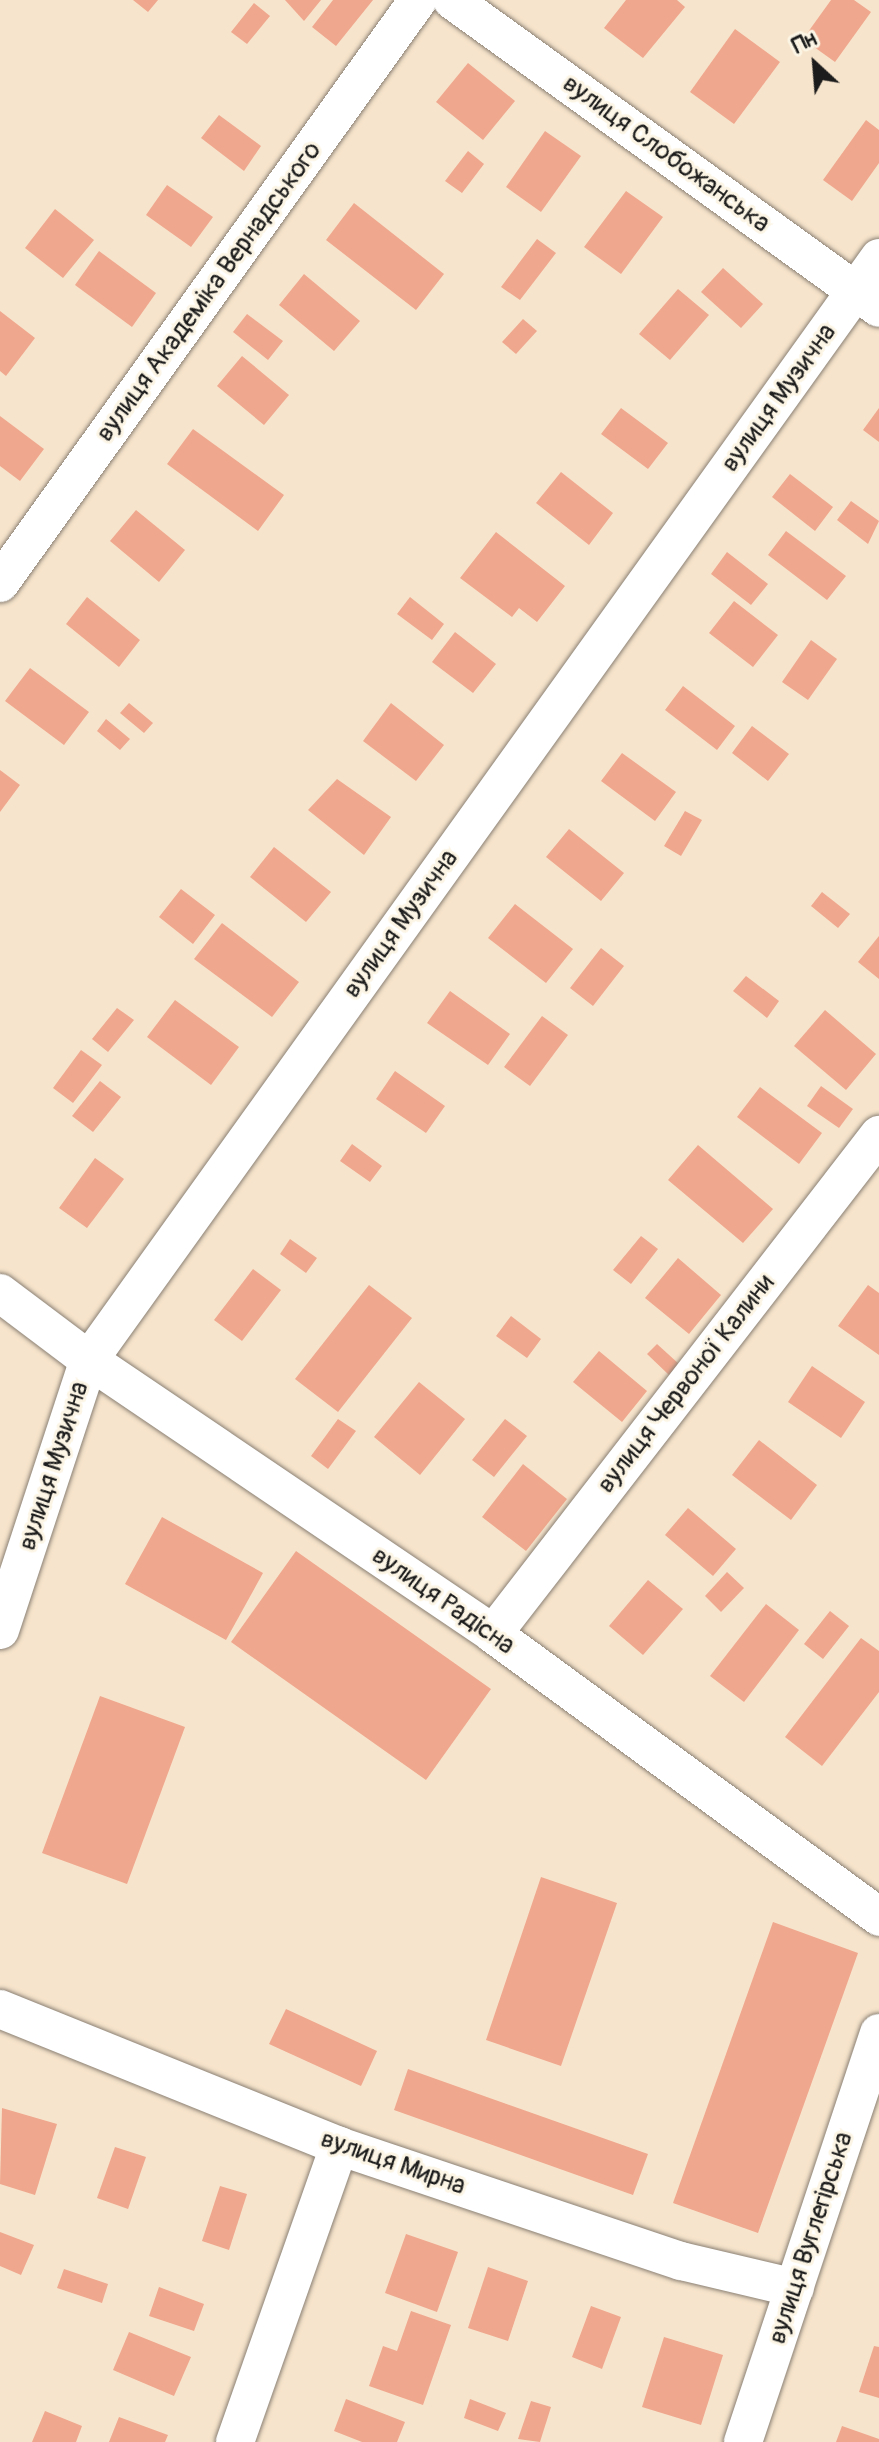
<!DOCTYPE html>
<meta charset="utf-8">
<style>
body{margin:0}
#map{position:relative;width:879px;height:2442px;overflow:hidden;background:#f7e4cc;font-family:Pangolin,sans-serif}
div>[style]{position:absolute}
.building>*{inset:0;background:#efa78d}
.roads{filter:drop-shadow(0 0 2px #8a8074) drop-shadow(0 0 2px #8a8074)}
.minor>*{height:38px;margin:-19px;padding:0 19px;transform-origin:19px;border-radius:19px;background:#fff}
span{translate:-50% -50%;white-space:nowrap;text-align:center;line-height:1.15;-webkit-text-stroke:6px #fcf5e5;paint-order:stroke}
.street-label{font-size:26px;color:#1c1c1c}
.north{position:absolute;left:775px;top:24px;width:80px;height:80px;-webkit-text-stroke:6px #fcf5e5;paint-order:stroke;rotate:334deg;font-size:22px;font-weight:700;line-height:32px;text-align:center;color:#1c1c1c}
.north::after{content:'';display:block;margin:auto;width:28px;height:36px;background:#1c1c1c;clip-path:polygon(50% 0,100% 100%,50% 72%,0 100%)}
</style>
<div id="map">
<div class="building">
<div style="clip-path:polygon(133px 0,158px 0,148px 12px)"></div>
<div style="clip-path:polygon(285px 0,321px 0,304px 21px)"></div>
<div style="clip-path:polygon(333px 0,373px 0,336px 46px,312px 27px)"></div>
<div style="clip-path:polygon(626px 0,677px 0,685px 7px,643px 58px,604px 28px)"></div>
<div style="clip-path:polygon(831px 0,854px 0,871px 12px,835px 62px,803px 39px)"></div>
<div style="clip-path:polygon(254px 3px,270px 16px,247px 44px,231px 32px)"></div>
<div style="clip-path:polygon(735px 29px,780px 62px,734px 124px,690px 92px)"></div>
<div style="clip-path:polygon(468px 63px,515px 101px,483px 140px,436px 102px)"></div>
<div style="clip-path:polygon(219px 115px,261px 146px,244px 171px,201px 138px)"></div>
<div style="clip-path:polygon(866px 120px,879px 130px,879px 163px,852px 201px,823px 180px)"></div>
<div style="clip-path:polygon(545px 131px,581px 156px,541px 212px,506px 187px)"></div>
<div style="clip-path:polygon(468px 151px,484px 164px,462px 193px,445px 181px)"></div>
<div style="clip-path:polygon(167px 185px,213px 217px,191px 247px,146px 215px)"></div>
<div style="clip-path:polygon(626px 191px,663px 217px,621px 274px,584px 247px)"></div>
<div style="clip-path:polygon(354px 203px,444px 274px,416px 310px,326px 240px)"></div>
<div style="clip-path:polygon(55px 209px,94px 240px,63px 278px,25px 248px)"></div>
<div style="clip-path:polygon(537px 239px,556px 253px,520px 300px,501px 287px)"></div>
<div style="clip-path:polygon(99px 251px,156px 293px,132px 327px,75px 285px)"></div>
<div style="clip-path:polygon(723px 268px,763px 304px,741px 328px,701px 292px)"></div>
<div style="clip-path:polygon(304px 274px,360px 321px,334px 351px,279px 305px)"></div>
<div style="clip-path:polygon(678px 289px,709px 315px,670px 360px,639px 334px)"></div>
<div style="clip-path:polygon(0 311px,35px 338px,6px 376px,0 371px)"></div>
<div style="clip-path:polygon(247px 314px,283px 341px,268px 360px,233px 332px)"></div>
<div style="clip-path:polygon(523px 319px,537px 331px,516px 354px,502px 342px)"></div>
<div style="clip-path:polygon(242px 356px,289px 395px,264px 425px,217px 386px)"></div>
<div style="clip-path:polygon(621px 408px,668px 443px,648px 469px,601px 434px)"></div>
<div style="clip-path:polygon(879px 408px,879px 442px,863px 430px)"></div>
<div style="clip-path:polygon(0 416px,44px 449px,20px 481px,0 466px)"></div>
<div style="clip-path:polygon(193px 429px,284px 495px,258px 531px,167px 464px)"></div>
<div style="clip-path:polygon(561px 472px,613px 513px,589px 545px,536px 503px)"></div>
<div style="clip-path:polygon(790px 474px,833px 507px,815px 531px,772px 497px)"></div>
<div style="clip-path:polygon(851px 501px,879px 521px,868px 544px,837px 520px)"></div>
<div style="clip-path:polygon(136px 510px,185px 550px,159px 582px,110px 541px)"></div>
<div style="clip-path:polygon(786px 531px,846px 576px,827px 600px,768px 555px)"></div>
<div style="clip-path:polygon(496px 532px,565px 586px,537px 622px,519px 608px,512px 617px,460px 578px)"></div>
<div style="clip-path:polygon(727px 552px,768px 584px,751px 605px,711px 574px)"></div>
<div style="clip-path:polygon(87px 597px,140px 640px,119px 667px,66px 624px)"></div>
<div style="clip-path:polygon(410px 597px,444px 624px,432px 640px,397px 614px)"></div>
<div style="clip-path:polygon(734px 601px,778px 635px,753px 667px,709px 633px)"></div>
<div style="clip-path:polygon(455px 632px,496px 664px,473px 693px,432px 662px)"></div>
<div style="clip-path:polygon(811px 640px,837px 659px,808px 700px,782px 682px)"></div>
<div style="clip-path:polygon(30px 668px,89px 712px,64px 745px,5px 701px)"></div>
<div style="clip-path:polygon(683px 686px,735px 726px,717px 750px,665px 710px)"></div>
<div style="clip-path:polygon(129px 703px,153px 723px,144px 733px,120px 713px)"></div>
<div style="clip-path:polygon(391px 703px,444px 745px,416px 781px,363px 741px)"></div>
<div style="clip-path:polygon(106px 719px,130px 739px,120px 750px,97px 731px)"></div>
<div style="clip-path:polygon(752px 726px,789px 754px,768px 781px,732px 753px)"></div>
<div style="clip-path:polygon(622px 753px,676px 792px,655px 821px,601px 781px)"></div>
<div style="clip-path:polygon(0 770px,20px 785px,0 812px)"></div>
<div style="clip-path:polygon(337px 779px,391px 817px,364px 855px,308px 810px)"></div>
<div style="clip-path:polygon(685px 811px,702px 820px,681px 856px,664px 846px)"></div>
<div style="clip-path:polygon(569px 829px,624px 873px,601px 901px,546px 857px)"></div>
<div style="clip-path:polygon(274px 847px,331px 892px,306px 922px,250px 877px)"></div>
<div style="clip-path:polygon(181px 889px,215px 915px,193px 944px,159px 917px)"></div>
<div style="clip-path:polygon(822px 892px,850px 914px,838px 928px,811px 906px)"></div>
<div style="clip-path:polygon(515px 904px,573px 949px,546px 983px,488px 938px)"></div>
<div style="clip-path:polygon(222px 923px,299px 982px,272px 1017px,194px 959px)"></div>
<div style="clip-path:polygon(879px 936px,879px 979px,858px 962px)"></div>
<div style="clip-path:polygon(601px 948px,624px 966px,593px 1006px,570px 988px)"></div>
<div style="clip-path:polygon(746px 976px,779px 1001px,767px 1018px,733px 991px)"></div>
<div style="clip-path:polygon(450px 991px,510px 1034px,488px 1065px,427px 1023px)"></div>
<div style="clip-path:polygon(175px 1000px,239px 1047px,211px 1085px,147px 1037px)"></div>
<div style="clip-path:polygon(117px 1008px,134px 1020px,108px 1052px,92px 1039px)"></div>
<div style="clip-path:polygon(825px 1010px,876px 1054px,846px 1090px,794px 1046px)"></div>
<div style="clip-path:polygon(542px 1016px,568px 1035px,530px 1086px,504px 1067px)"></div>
<div style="clip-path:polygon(81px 1050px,102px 1065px,73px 1103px,53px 1088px)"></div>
<div style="clip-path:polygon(395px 1071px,445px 1106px,426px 1133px,376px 1099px)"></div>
<div style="clip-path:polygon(100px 1081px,121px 1097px,93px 1132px,72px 1116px)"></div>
<div style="clip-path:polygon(821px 1086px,853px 1109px,839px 1128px,807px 1106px)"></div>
<div style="clip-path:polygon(760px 1087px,822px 1133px,799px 1164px,737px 1117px)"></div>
<div style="clip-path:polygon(352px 1144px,382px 1166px,370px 1182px,340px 1161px)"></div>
<div style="clip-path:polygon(698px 1145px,773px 1209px,743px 1243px,668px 1180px)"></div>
<div style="clip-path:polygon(95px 1158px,124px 1179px,87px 1228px,59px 1208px)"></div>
<div style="clip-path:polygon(641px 1236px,658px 1249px,631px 1284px,613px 1270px)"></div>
<div style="clip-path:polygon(290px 1239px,317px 1258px,306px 1273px,280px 1254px)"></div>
<div style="clip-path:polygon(678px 1258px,721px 1295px,689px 1334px,645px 1298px)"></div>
<div style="clip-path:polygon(253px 1269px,281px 1290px,242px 1341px,214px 1320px)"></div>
<div style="clip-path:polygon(369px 1285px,412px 1318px,338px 1412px,295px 1379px)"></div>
<div style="clip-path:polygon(868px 1285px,879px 1293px,879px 1355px,838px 1326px)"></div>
<div style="clip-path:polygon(511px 1316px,541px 1339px,527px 1358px,496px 1336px)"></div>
<div style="clip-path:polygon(657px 1344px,679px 1364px,669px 1375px,647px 1354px)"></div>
<div style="clip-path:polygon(599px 1351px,647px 1391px,622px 1422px,573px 1382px)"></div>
<div style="clip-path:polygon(812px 1366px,865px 1402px,841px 1438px,788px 1402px)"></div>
<div style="clip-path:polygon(419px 1382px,465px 1419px,420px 1475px,374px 1437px)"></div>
<div style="clip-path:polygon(338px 1419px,356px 1431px,328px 1469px,311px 1456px)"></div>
<div style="clip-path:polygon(505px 1419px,527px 1436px,494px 1477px,472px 1460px)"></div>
<div style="clip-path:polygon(759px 1440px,817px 1485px,791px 1520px,732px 1475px)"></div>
<div style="clip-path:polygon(523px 1464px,567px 1499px,526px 1551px,482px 1517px)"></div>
<div style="clip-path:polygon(688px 1508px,736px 1549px,713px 1576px,665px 1535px)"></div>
<div style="clip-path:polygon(162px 1517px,263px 1573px,226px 1640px,125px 1584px)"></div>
<div style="clip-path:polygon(296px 1551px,491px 1689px,426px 1780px,231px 1642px)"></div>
<div style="clip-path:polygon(727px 1572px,744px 1588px,721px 1612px,705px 1596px)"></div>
<div style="clip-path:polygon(648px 1580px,683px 1609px,643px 1655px,609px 1626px)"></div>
<div style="clip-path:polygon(766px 1604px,799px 1630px,744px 1702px,710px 1676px)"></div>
<div style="clip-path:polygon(830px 1611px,849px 1626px,823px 1659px,804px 1644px)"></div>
<div style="clip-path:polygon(861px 1638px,879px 1651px,879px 1692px,822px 1766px,785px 1737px)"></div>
<div style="clip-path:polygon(100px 1696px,185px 1727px,127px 1884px,42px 1853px)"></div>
<div style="clip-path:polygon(541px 1877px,617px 1903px,561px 2066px,486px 2040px)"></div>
<div style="clip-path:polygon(773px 1922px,858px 1953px,758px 2233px,673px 2203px)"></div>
<div style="clip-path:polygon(286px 2009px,377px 2051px,361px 2086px,269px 2044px)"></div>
<div style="clip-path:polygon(408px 2069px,648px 2154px,633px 2195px,394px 2110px)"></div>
<div style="clip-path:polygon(2px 2108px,57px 2124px,35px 2195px,0 2184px)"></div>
<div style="clip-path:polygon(115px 2147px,146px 2157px,128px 2209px,97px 2198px)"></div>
<div style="clip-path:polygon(220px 2186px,247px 2194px,229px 2250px,202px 2241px)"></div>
<div style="clip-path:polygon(0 2232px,34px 2245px,21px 2275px,0 2266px)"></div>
<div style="clip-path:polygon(406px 2234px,458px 2252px,437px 2312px,385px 2293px)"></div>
<div style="clip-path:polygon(488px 2267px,528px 2281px,508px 2341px,468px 2328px)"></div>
<div style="clip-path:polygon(64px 2269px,108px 2284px,102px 2303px,57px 2288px)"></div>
<div style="clip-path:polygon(159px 2287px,204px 2304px,194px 2331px,149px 2316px)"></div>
<div style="clip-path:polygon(591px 2306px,621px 2317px,602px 2369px,572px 2357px)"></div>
<div style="clip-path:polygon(411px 2311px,451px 2325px,423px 2405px,369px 2386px,383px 2346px,397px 2351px)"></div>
<div style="clip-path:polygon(129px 2332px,191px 2357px,174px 2396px,113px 2370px)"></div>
<div style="clip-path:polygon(664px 2337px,723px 2355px,701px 2425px,642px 2407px)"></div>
<div style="clip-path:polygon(874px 2346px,879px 2347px,879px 2398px,859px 2392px)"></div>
<div style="clip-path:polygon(346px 2399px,405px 2422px,397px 2442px,362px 2442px,334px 2431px)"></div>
<div style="clip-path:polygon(470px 2399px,506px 2413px,498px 2431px,464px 2418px)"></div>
<div style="clip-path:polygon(531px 2401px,551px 2407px,540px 2442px,518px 2439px)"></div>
<div style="clip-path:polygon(45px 2411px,82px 2426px,76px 2442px,32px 2442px)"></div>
<div style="clip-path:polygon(119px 2417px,168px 2435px,165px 2442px,109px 2442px)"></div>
<div style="clip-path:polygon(842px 2426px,879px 2439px,879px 2442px,836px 2442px)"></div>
</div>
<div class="roads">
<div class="minor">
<div style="left:452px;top:0;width:526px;rotate:35.8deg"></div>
<div style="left:0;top:583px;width:717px;rotate:-54.36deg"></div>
<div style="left:0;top:1293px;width:111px;rotate:37deg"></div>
<div style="left:89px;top:1360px;width:488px;rotate:34.1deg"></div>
<div style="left:493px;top:1634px;width:479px;rotate:36.2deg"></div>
<div style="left:0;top:1630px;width:284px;rotate:-71.8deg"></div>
<div style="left:89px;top:1360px;width:1356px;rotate:-54.36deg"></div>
<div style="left:493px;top:1634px;width:631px;rotate:-52.28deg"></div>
<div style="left:0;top:2009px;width:366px;rotate:22deg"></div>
<div style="left:339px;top:2146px;width:361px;rotate:18.6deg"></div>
<div style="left:681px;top:2261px;width:117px;rotate:13.3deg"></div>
<div style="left:235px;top:2442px;width:314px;rotate:-70.6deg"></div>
<div style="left:743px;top:2442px;width:431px;rotate:-71.6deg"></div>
</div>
</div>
<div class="street-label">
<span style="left:666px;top:154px;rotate:36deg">вулиця Слобожанська</span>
<span style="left:209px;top:292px;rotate:-54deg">вулиця Академіка Вернадського</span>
<span style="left:779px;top:398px;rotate:-54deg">вулиця Музична</span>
<span style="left:401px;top:924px;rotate:-54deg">вулиця Музична</span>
<span style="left:686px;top:1384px;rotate:-52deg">вулиця Червоної Калини</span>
<span style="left:54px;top:1466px;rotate:-72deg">вулиця Музична</span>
<span style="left:443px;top:1601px;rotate:35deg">вулиця Радісна</span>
<span style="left:393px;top:2163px;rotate:19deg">вулиця Мирна</span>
<span style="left:811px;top:2238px;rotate:-72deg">вулиця Вуглегірська</span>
</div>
<div class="north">Пн</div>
</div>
